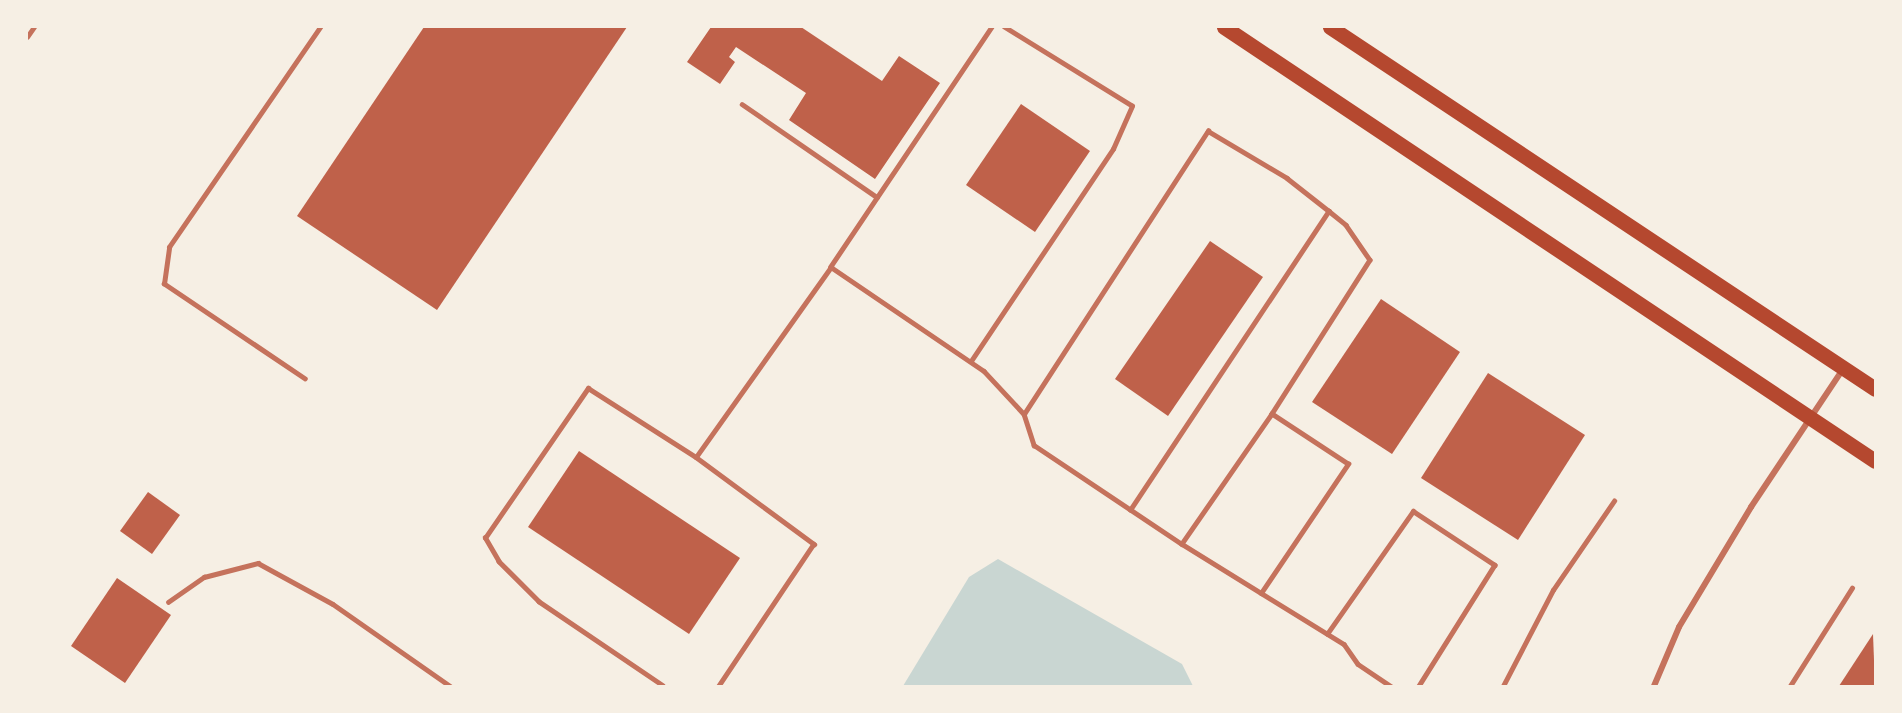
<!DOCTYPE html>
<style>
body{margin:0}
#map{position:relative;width:1902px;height:713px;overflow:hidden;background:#f6efe4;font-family:Quicksand,sans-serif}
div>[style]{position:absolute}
.water>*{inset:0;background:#c9d6d2}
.building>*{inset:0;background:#bf614a}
.service>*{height:4.5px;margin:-2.25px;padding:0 2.25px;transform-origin:2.25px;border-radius:2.25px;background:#c5725c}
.minor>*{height:6px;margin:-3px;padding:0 3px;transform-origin:3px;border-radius:3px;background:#c5725c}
.primary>*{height:15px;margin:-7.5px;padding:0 7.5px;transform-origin:7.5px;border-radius:7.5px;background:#b5482f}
span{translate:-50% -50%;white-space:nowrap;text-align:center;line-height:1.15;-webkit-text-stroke:4.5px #f6efe4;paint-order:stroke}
.frame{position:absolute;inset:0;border:28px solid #f6efe4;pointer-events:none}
</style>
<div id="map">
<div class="water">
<div style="clip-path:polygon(998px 559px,1182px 664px,1193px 686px,903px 686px,969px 577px)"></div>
</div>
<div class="building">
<div style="clip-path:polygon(424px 27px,627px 27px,437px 310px,297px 216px)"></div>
<div style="clip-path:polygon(711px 27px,801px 27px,882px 81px,899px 56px,940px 83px,875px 179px,789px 120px,806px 93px,736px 47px,729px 57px,735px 62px,720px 84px,687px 62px)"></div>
<div style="clip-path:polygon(1021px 104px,1090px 151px,1035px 232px,966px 185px)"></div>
<div style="clip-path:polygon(1210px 241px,1263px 277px,1168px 416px,1115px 379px)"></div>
<div style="clip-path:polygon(1381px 299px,1460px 352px,1392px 454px,1312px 402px)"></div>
<div style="clip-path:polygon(1488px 373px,1585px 435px,1518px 540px,1421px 478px)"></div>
<div style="clip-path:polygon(579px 451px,740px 558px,689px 634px,528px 527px)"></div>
<div style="clip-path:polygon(148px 492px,180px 515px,152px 554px,120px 531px)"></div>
<div style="clip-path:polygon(117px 578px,171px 615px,125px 683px,71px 646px)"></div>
<div style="clip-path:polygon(1873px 634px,1875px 686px,1839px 686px)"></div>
</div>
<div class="service">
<div style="left:992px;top:27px;width:289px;rotate:123.9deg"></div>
<div style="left:831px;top:267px;width:185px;rotate:34.2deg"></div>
<div style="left:984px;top:371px;width:59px;rotate:47.1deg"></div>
<div style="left:1024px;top:414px;width:338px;rotate:-57deg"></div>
<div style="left:1208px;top:131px;width:92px;rotate:30.7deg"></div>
<div style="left:1287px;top:178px;width:53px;rotate:38.2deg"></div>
<div style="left:1329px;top:211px;width:22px;rotate:39deg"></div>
<div style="left:1346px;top:225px;width:42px;rotate:55.6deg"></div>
<div style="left:1370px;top:260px;width:183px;rotate:122.5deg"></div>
<div style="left:27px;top:37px;width:12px;rotate:-55deg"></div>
<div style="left:742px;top:104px;width:164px;rotate:34.6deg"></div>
<div style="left:971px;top:361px;width:255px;rotate:-56.2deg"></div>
<div style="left:1113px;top:149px;width:47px;rotate:-66.2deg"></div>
<div style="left:1132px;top:106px;width:150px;rotate:-148.3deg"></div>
<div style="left:305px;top:379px;width:170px;rotate:-146deg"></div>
<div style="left:164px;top:284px;width:37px;rotate:-82deg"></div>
<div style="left:169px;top:247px;width:267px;rotate:-55.5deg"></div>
<div style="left:1024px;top:414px;width:33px;rotate:72deg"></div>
<div style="left:1034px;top:445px;width:178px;rotate:33.8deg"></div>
<div style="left:696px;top:457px;width:147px;rotate:36.4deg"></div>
<div style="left:814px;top:544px;width:171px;rotate:123.8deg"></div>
<div style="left:1130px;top:510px;width:359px;rotate:-56.4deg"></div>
<div style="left:1261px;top:593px;width:156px;rotate:-56deg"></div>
<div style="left:1348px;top:464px;width:91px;rotate:-146.7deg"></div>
<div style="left:1272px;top:414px;width:158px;rotate:124.7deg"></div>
<div style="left:1182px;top:544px;width:93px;rotate:31.8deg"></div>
<div style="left:1261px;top:593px;width:97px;rotate:31.6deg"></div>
<div style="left:1344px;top:644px;width:24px;rotate:55deg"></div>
<div style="left:1358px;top:664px;width:40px;rotate:34deg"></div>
<div style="left:168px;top:602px;width:44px;rotate:-34.8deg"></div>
<div style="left:204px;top:577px;width:56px;rotate:-14.5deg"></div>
<div style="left:258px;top:563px;width:85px;rotate:28.7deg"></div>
<div style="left:333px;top:604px;width:143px;rotate:35deg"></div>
<div style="left:1327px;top:634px;width:150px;rotate:-55deg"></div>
<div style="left:1413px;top:511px;width:98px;rotate:33.4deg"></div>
<div style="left:1495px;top:565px;width:143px;rotate:122.1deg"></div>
<div style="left:663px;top:686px;width:150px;rotate:-145.9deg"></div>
<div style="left:539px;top:602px;width:57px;rotate:-135deg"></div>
<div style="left:499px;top:562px;width:28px;rotate:-120deg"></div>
<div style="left:485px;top:538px;width:182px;rotate:-55.5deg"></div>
<div style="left:588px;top:388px;width:128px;rotate:32.6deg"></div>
<div style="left:696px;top:457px;width:233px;rotate:-54.6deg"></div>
<div style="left:1503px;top:686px;width:108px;rotate:-62.5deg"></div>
<div style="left:1553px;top:590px;width:108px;rotate:-55.6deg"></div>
<div style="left:1790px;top:686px;width:116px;rotate:-57.7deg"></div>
</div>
<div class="minor">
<div style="left:1654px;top:686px;width:64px;rotate:-67deg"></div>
<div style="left:1679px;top:627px;width:140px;rotate:-59deg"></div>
<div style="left:1751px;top:507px;width:166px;rotate:-56.3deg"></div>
</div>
<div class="primary">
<div style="left:1224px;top:27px;width:782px;rotate:33.69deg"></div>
<div style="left:1330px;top:27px;width:654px;rotate:33.59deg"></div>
</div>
<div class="frame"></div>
</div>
